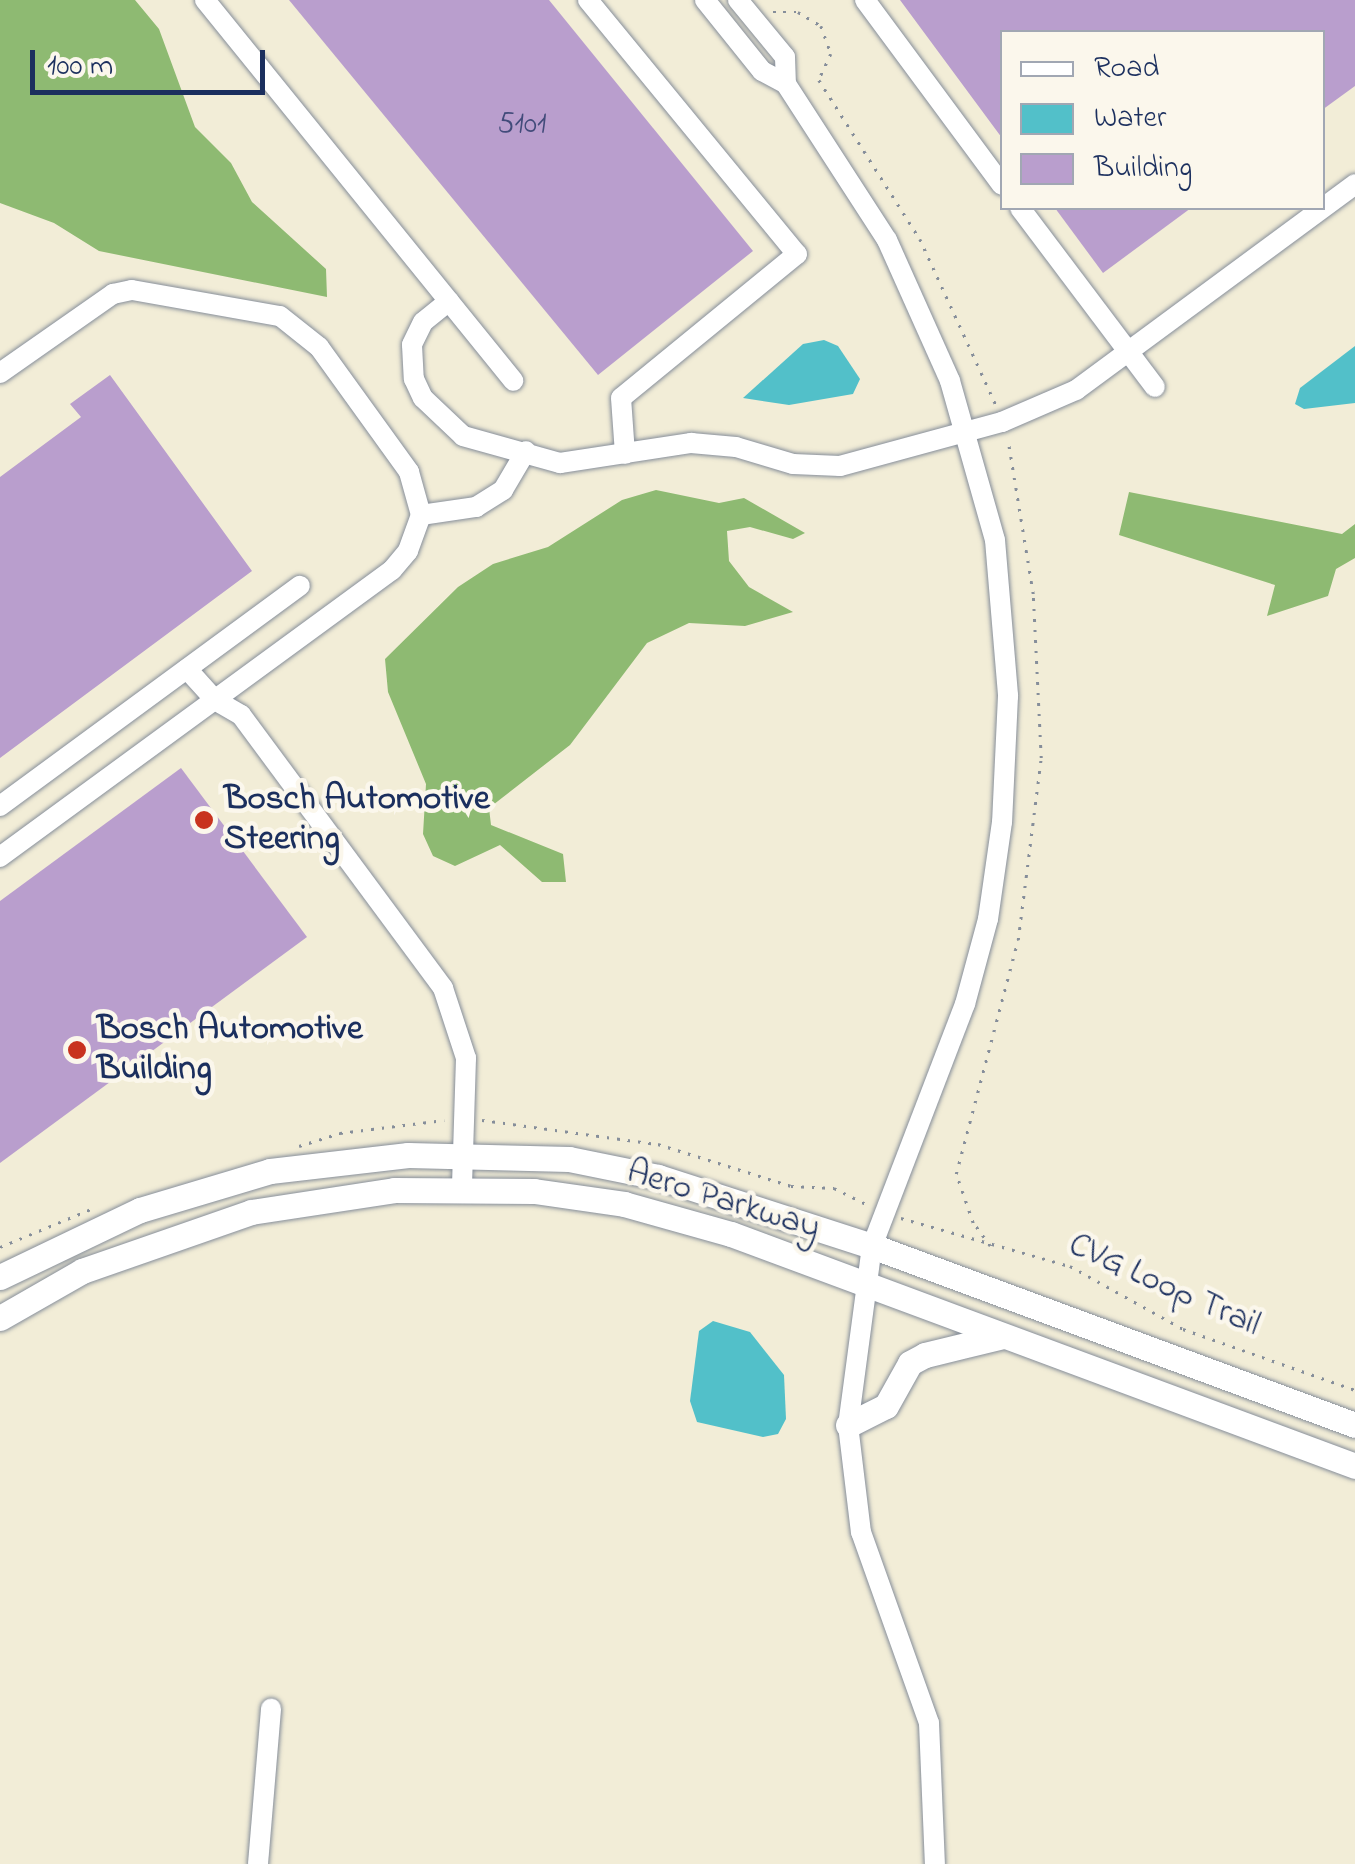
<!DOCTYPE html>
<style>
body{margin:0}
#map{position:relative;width:1355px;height:1864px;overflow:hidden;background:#f2edd7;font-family:"Indie Flower",sans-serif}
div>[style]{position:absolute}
.forest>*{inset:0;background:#8eba72}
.water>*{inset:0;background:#52c0c9}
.building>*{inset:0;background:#b99ecd}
.path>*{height:2.5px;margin-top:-1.25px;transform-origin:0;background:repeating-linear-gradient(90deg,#868e9a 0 2.5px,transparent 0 10.5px)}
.roads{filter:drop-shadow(0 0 2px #868e9a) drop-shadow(0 0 2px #868e9a)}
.minor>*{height:20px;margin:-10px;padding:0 10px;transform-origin:10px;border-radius:10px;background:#fff}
.major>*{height:25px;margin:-12.5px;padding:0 12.5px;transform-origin:12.5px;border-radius:12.5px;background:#fff}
.dots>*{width:28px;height:28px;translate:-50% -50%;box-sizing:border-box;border:5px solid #fbf7ec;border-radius:50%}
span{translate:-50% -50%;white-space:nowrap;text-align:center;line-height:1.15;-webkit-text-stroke:9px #fbf7ec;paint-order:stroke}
.number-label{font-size:30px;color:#424b7a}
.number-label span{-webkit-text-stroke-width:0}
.poi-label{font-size:35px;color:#1b2f5e;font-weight:700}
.left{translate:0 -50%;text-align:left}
.street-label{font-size:35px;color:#1b2f5e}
.legend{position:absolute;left:1000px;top:30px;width:325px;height:180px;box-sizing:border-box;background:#fbf7ec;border:2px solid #a1a7b3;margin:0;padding:12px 18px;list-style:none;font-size:30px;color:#1b2f5e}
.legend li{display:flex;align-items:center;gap:20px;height:50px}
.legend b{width:50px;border:2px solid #a1a7b3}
.scale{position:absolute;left:30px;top:50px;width:235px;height:45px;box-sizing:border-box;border:5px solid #1b2f5e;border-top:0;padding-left:12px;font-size:30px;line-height:35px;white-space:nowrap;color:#1b2f5e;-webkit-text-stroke:8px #fbf7ec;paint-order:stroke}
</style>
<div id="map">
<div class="forest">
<div style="clip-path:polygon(0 0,135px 0,159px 29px,195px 127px,231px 163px,252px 202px,326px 269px,327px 297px,99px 251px,54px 223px,0 203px)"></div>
<div style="clip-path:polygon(656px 490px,719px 503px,744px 498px,805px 533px,793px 539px,750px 527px,727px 531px,729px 561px,749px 587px,793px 612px,745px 626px,689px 623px,647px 643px,570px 745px,489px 808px,491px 825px,563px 854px,566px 882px,542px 882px,500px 845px,455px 866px,433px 856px,423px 834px,426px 784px,388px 692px,385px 659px,458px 587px,493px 564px,548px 547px,622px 500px)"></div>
<div style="clip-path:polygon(1129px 492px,1342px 534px,1355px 524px,1355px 558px,1336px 569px,1328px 596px,1267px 616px,1275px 585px,1119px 535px)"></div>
</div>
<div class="water">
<div style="clip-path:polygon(824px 340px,838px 346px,860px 379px,853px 394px,789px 405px,743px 398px,803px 344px)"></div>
<div style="clip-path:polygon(1355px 346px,1355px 403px,1304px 409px,1295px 404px,1300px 388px)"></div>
<div style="clip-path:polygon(713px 1321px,750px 1332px,784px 1375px,786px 1419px,778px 1434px,763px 1437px,697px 1422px,690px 1401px,699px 1331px)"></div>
</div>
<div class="building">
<div style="clip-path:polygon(289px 0,549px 0,753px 251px,598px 375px)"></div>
<div style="clip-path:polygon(900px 0,1355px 0,1355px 86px,1322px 110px,1322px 32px,1002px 32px,1002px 138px)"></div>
<div style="clip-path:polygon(1055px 208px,1191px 208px,1103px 273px)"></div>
<div style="clip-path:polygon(110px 375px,252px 571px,0 758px,0 477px,81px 417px,70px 404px)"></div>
<div style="clip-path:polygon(181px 768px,307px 937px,0 1163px,0 901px)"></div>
</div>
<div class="path">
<div style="left:773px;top:12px;width:25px"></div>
<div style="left:798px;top:12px;width:27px;rotate:31deg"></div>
<div style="left:821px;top:26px;width:30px;rotate:70deg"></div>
<div style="left:831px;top:54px;width:29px;rotate:115deg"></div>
<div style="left:819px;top:80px;width:188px;rotate:57.6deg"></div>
<div style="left:920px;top:239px;width:183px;rotate:65.4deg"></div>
<div style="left:482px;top:1120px;width:178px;rotate:7.8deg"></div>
<div style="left:658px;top:1144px;width:139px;rotate:17.5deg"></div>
<div style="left:791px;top:1186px;width:43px;rotate:2.7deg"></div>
<div style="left:834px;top:1188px;width:40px;rotate:26.6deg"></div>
<div style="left:299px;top:1146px;width:43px;rotate:-17.6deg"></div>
<div style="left:340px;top:1133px;width:105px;rotate:-7.1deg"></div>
<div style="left:901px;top:1218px;width:176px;rotate:15.9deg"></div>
<div style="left:1070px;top:1266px;width:129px;rotate:29.1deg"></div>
<div style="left:1183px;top:1329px;width:182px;rotate:19.5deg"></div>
<div style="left:990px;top:1246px;width:29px;rotate:-126deg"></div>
<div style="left:973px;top:1223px;width:52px;rotate:-109.1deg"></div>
<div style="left:956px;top:1174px;width:242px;rotate:-75.2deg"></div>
<div style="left:1018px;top:940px;width:183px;rotate:-82.8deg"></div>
<div style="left:1041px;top:758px;width:164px;rotate:-92.8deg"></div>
<div style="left:1033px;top:594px;width:155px;rotate:-99.3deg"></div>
<div style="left:0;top:1247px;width:99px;rotate:-22.7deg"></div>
</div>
<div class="roads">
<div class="minor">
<div style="left:205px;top:0;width:490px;rotate:51deg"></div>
<div style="left:588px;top:0;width:329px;rotate:50.6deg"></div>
<div style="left:797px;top:254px;width:227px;rotate:140.7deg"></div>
<div style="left:621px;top:398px;width:56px;rotate:85.9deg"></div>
<div style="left:705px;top:0;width:91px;rotate:51.2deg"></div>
<div style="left:762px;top:71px;width:27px;rotate:28deg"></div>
<div style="left:786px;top:84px;width:186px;rotate:57.1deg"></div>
<div style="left:887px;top:240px;width:154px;rotate:65.9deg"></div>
<div style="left:950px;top:381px;width:165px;rotate:74.2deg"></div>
<div style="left:995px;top:540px;width:157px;rotate:85.2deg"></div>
<div style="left:1008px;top:696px;width:126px;rotate:92.7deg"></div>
<div style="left:1002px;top:822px;width:98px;rotate:98.2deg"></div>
<div style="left:988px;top:919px;width:88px;rotate:105.1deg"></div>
<div style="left:965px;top:1004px;width:259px;rotate:111deg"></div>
<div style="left:872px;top:1246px;width:181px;rotate:97.6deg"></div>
<div style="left:848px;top:1425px;width:108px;rotate:83.1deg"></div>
<div style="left:861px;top:1532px;width:203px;rotate:70.4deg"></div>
<div style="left:929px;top:1723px;width:141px;rotate:87.6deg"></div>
<div style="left:738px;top:0;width:74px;rotate:50.5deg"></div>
<div style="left:785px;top:57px;width:27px;rotate:88deg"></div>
<div style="left:865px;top:0;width:230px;rotate:53.5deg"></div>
<div style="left:1020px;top:208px;width:224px;rotate:53deg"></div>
<div style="left:449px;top:301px;width:33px;rotate:141deg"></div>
<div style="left:423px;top:322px;width:25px;rotate:116deg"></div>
<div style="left:412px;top:345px;width:34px;rotate:87deg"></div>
<div style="left:414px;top:379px;width:21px;rotate:65deg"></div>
<div style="left:423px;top:398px;width:55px;rotate:43.5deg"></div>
<div style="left:463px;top:436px;width:101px;rotate:15.6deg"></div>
<div style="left:560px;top:463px;width:133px;rotate:-8.7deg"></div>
<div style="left:691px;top:443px;width:45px;rotate:5.1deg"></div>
<div style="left:736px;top:447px;width:59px;rotate:16.6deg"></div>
<div style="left:793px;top:464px;width:47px;rotate:2.4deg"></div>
<div style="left:840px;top:466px;width:168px;rotate:-15.2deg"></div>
<div style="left:1002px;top:422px;width:81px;rotate:-23.4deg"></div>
<div style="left:1076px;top:390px;width:347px;rotate:-36.4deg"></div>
<div style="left:0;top:373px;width:138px;rotate:-35deg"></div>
<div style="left:113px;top:294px;width:19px;rotate:-12deg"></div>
<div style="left:132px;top:290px;width:150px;rotate:10deg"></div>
<div style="left:280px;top:316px;width:50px;rotate:38.5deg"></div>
<div style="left:319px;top:347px;width:154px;rotate:54.2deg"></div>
<div style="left:409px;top:472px;width:45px;rotate:74.4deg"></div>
<div style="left:421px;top:515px;width:38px;rotate:110deg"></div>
<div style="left:408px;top:551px;width:25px;rotate:130deg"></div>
<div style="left:392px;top:570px;width:486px;rotate:143.8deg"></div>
<div style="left:421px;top:515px;width:56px;rotate:-8.3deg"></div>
<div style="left:476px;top:507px;width:32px;rotate:-32deg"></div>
<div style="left:503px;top:490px;width:45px;rotate:-59.5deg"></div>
<div style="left:187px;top:669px;width:42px;rotate:47.9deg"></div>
<div style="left:215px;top:700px;width:30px;rotate:30deg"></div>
<div style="left:241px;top:715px;width:340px;rotate:53.5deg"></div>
<div style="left:443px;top:988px;width:74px;rotate:71.8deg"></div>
<div style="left:466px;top:1058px;width:130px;rotate:91.8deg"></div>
<div style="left:0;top:806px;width:372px;rotate:-36.3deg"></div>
<div style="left:258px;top:1864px;width:156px;rotate:-85.2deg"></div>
</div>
<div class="major">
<div style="left:0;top:1277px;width:155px;rotate:-25.6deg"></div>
<div style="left:140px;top:1210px;width:136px;rotate:-16.7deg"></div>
<div style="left:270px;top:1171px;width:139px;rotate:-6.6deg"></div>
<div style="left:408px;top:1155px;width:161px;rotate:1.4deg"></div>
<div style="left:569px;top:1159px;width:91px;rotate:11.4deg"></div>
<div style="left:658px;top:1177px;width:225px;rotate:17.9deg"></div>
<div style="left:872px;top:1246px;width:515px;rotate:20.33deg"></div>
<div style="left:0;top:1318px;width:95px;rotate:-29.8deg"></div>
<div style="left:82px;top:1271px;width:179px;rotate:-19.2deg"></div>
<div style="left:251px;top:1212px;width:145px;rotate:-8.7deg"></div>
<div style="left:394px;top:1190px;width:140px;rotate:0.4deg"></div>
<div style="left:534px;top:1191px;width:91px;rotate:8.2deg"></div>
<div style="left:624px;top:1204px;width:111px;rotate:15.7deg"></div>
<div style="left:731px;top:1234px;width:666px;rotate:20.39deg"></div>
<div style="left:848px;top:1425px;width:42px;rotate:-26.6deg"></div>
<div style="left:886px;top:1406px;width:49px;rotate:-60.8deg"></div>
<div style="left:910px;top:1363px;width:17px;rotate:-28deg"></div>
<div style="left:925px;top:1355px;width:80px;rotate:-13.7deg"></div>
</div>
</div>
<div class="dots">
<div style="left:204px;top:820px;background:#c8321e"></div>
<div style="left:77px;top:1050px;background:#c8321e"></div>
</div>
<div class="number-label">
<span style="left:522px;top:125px">5101</span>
</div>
<div class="poi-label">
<span class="left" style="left:224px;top:820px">Bosch Automotive<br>Steering</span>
<span class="left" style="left:97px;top:1050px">Bosch Automotive<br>Building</span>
</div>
<div class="street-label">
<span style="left:723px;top:1201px;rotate:17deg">Aero Parkway</span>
<span style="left:1164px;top:1286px;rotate:24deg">CVG Loop Trail</span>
</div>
<ul class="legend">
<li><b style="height:12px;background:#fff"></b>Road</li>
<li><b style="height:28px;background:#52c0c9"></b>Water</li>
<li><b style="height:28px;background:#b99ecd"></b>Building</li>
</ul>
<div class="scale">100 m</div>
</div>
